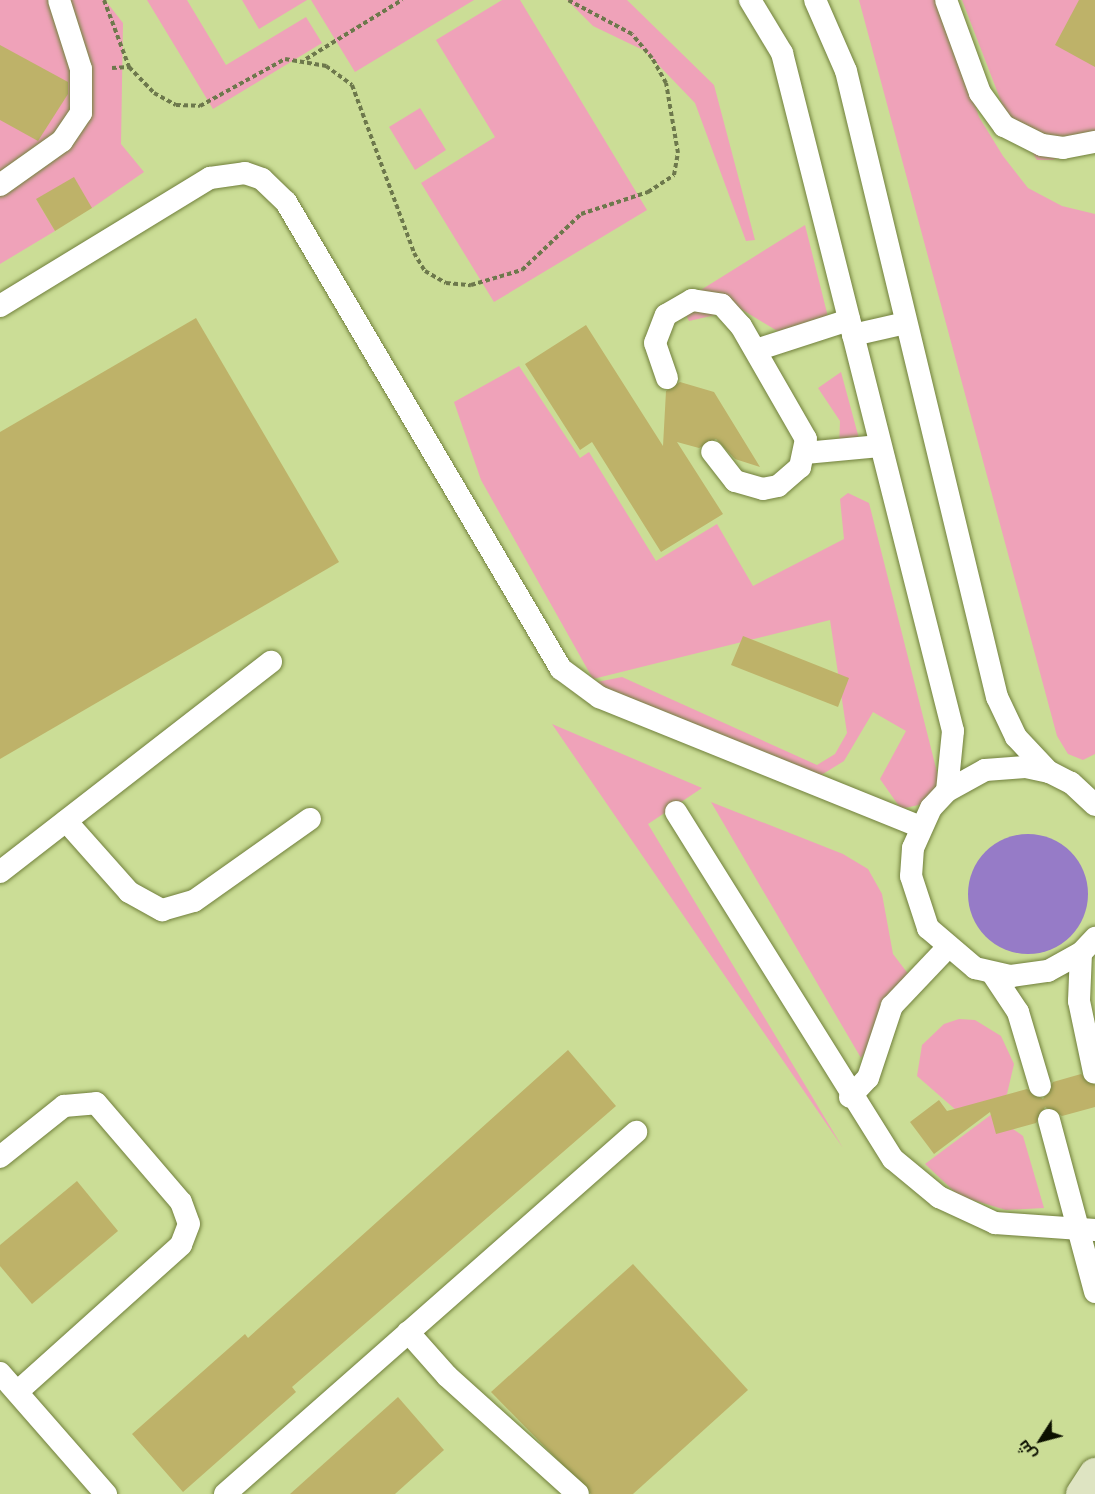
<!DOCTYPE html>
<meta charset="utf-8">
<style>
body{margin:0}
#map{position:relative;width:1095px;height:1494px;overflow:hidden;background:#cbdd96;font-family:"IBM Plex Sans",Cairo,sans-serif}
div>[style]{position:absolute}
.green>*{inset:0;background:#efa2b9}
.water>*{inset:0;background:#967bc7}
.round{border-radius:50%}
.building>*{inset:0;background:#beb269}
.path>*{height:4px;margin-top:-2px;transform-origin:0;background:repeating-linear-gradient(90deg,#6d784c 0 4.5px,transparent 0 7.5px)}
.roads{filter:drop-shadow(0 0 2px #71803c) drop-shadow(0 0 2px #71803c)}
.lane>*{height:22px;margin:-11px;padding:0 11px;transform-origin:11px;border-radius:11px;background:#fff}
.secondary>*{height:33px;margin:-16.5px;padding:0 16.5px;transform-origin:16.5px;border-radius:16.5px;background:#dee4c2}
span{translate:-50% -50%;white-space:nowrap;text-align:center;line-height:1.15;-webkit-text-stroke:5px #cbdd96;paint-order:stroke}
.north{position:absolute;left:1011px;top:1410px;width:60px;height:60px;-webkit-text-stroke:4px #cbdd96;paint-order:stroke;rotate:234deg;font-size:16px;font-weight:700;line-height:24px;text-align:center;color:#0c1000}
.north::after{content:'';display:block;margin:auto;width:21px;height:27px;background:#0c1000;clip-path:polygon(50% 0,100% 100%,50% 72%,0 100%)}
</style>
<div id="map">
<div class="green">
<div style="clip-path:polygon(0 0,105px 0,123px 23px,121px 144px,144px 172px,92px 208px,36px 199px,55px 231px,0 264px)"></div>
<div style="clip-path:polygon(147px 0,187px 0,226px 65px,306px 17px,322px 43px,213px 109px)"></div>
<div style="clip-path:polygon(242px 0,307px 0,259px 29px)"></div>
<div style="clip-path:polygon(311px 0,474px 0,355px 72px)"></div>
<div style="clip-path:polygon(502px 0,520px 0,647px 210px,494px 302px,421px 183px,495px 137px,436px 40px)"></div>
<div style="clip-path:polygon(567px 0,627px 0,714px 85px,755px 240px,746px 241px,695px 103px,645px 51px,593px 26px)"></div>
<div style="clip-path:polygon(859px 0,940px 0,979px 117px,1003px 156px,1028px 188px,1062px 206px,1095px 214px,1095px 754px,1083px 760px,1068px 754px,1057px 736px)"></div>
<div style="clip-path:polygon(962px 0,1095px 0,1095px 137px,1053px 160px,1037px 160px,1004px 109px)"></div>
<div style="clip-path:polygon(420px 108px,446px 150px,415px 170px,389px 127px)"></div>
<div style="clip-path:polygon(805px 225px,829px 321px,794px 341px,741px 309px,689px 321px,680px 303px)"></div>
<div style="clip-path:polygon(519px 366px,580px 458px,589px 452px,656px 561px,717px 524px,753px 586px,844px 539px,840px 499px,848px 493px,869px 503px,938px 776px,936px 791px,927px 803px,901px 809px,880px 779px,906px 731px,873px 712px,844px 761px,818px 777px,592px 683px,622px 677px,817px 765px,835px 754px,847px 733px,830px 620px,593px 679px,481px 480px,454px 402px)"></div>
<div style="clip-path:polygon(841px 372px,861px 446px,839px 451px,840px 421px,818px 388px)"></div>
<div style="clip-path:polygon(552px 724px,702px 788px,648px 824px,843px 1148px)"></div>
<div style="clip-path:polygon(711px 802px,843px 854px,868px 869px,882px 894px,893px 954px,912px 979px,861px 1058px)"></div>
<div style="clip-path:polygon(959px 1019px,975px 1020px,1001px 1036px,1014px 1064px,1007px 1094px,996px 1106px,964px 1117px,917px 1076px,922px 1045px,944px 1024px)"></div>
<div style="clip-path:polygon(992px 1114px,1023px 1136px,1044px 1208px,1006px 1210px,959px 1196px,925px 1164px)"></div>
</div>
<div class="water">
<div class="round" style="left:968px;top:834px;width:120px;height:120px"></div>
</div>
<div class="building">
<div style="clip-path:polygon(1079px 0,1095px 0,1095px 67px,1055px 45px)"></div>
<div style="clip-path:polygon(0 45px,68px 82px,68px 94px,38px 141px,0 120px)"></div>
<div style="clip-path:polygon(74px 177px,92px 208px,55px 231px,36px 199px)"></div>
<div style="clip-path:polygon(196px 318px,339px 562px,0 759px,0 432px)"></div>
<div style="clip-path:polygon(586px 325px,663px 446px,666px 391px,680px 382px,714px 392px,760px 467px,735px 459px,716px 439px,699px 448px,677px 442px,723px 514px,661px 552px,592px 442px,580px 450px,525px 364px)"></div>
<div style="clip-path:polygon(743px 636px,849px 678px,838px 707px,731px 665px)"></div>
<div style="clip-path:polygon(568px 1050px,616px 1106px,292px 1387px,296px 1392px,183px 1492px,132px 1434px,245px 1334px,248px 1338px)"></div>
<div style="clip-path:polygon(1081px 1074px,1095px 1085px,1095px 1107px,1062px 1116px,1045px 1107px,1036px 1123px,996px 1134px,990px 1112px,934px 1154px,910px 1122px,939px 1100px,947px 1111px,1027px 1089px,1043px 1099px,1053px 1082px)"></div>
<div style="clip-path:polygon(77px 1181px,118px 1231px,32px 1304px,0 1266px,0 1245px)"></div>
<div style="clip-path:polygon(633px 1264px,748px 1390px,633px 1494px,591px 1494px,491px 1392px)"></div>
<div style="clip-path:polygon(398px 1397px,444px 1450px,395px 1494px,290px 1494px)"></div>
</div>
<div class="path">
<div style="left:104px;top:0;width:72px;rotate:69.5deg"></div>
<div style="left:129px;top:67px;width:36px;rotate:46deg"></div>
<div style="left:154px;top:93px;width:25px;rotate:29deg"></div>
<div style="left:176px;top:105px;width:24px;rotate:2deg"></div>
<div style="left:200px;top:106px;width:97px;rotate:-28.9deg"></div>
<div style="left:285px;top:59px;width:42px;rotate:9.7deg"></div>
<div style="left:326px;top:66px;width:32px;rotate:36deg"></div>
<div style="left:352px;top:85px;width:179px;rotate:69.7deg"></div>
<div style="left:414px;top:253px;width:21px;rotate:59deg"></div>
<div style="left:425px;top:271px;width:24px;rotate:30deg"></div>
<div style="left:446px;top:283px;width:25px;rotate:5deg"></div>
<div style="left:471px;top:285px;width:53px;rotate:-16.4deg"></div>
<div style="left:522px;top:270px;width:81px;rotate:-43.5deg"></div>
<div style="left:581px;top:214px;width:71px;rotate:-18.2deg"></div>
<div style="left:648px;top:192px;width:31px;rotate:-33deg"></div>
<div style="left:674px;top:175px;width:22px;rotate:-80deg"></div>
<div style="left:678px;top:153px;width:71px;rotate:-99.7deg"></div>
<div style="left:666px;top:83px;width:29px;rotate:-119deg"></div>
<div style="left:652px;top:58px;width:31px;rotate:-130deg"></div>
<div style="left:632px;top:34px;width:72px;rotate:-152deg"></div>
<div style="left:306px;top:59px;width:113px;rotate:-31.6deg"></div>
<div style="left:112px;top:68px;width:17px;rotate:-3deg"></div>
</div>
<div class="roads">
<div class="lane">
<div style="left:750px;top:0;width:62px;rotate:58.9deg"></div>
<div style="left:782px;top:53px;width:699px;rotate:75.84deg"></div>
<div style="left:953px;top:731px;width:60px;rotate:95.7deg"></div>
<div style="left:815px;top:0;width:77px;rotate:66.4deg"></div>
<div style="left:846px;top:71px;width:644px;rotate:76.44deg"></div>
<div style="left:997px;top:697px;width:44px;rotate:64.6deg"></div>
<div style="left:1016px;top:737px;width:48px;rotate:46.7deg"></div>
<div style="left:946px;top:0;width:99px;rotate:69.9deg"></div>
<div style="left:980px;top:93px;width:41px;rotate:54deg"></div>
<div style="left:1004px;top:126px;width:42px;rotate:26.6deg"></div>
<div style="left:1042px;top:145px;width:21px;rotate:8deg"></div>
<div style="left:1063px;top:148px;width:33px;rotate:-11deg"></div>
<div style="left:0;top:185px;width:76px;rotate:-35.4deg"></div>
<div style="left:62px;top:141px;width:34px;rotate:-56deg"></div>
<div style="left:81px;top:113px;width:44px;rotate:-90deg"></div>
<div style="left:81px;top:69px;width:72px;rotate:-107.7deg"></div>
<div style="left:0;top:306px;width:246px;rotate:-31.4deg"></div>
<div style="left:210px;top:178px;width:35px;rotate:-8deg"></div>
<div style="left:245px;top:173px;width:18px;rotate:19deg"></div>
<div style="left:262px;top:179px;width:33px;rotate:44deg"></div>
<div style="left:286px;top:202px;width:542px;rotate:59.51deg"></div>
<div style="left:561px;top:669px;width:47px;rotate:36.4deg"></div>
<div style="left:599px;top:697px;width:346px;rotate:22deg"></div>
<div style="left:853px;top:335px;width:54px;rotate:-12.8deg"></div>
<div style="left:756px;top:350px;width:98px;rotate:-17.9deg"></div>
<div style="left:667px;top:378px;width:37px;rotate:-109deg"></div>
<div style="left:655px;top:343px;width:30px;rotate:-69deg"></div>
<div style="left:666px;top:315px;width:30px;rotate:-30deg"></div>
<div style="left:692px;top:300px;width:30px;rotate:9deg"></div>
<div style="left:722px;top:305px;width:28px;rotate:48deg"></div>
<div style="left:741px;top:326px;width:130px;rotate:60.1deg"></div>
<div style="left:806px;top:439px;width:29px;rotate:102deg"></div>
<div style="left:800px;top:467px;width:29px;rotate:139deg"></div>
<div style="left:778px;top:486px;width:15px;rotate:169deg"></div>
<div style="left:763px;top:489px;width:29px;rotate:-164deg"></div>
<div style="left:735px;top:481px;width:37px;rotate:-128deg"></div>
<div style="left:805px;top:453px;width:75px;rotate:-5.3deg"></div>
<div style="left:1095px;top:805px;width:33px;rotate:-137deg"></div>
<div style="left:1071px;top:783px;width:25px;rotate:-153deg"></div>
<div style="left:1049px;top:772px;width:25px;rotate:-168deg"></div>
<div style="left:1025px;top:767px;width:40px;rotate:175.7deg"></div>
<div style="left:985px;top:770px;width:43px;rotate:151.1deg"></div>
<div style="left:947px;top:791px;width:23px;rotate:133deg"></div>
<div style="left:931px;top:808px;width:44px;rotate:114.2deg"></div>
<div style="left:913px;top:848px;width:28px;rotate:94deg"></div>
<div style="left:911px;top:876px;width:55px;rotate:71.9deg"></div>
<div style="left:928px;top:928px;width:62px;rotate:40.4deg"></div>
<div style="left:975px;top:968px;width:37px;rotate:13deg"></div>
<div style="left:1011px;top:976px;width:37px;rotate:-8deg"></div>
<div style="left:1048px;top:971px;width:38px;rotate:-29deg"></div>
<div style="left:1081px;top:953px;width:21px;rotate:-47deg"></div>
<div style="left:676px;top:812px;width:409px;rotate:58deg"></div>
<div style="left:893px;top:1159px;width:60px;rotate:39.6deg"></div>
<div style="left:939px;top:1197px;width:62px;rotate:24.9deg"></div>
<div style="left:995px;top:1223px;width:100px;rotate:4deg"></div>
<div style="left:66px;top:821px;width:95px;rotate:48.4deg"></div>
<div style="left:129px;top:892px;width:38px;rotate:29deg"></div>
<div style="left:162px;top:910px;width:33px;rotate:-16deg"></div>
<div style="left:194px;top:901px;width:142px;rotate:-35.3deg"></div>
<div style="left:0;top:872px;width:343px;rotate:-37.8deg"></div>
<div style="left:1081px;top:953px;width:48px;rotate:92.4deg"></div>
<div style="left:1079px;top:1001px;width:73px;rotate:78.1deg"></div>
<div style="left:992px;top:973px;width:47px;rotate:56.3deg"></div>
<div style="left:1018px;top:1012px;width:77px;rotate:73.4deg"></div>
<div style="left:850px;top:1097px;width:26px;rotate:-47deg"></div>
<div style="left:868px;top:1078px;width:76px;rotate:-71.6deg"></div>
<div style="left:892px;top:1006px;width:79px;rotate:-46.5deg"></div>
<div style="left:1049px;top:1120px;width:178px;rotate:75deg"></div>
<div style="left:0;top:1157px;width:82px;rotate:-38.6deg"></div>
<div style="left:64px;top:1106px;width:32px;rotate:-5deg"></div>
<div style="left:96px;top:1103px;width:130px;rotate:49.4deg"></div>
<div style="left:181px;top:1202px;width:23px;rotate:70deg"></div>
<div style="left:189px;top:1224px;width:22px;rotate:111deg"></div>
<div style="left:181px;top:1245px;width:220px;rotate:138.1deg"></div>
<div style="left:408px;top:1332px;width:59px;rotate:48.4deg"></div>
<div style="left:447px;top:1376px;width:176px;rotate:42deg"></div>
<div style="left:0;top:1373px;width:161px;rotate:48.8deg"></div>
<div style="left:225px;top:1494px;width:548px;rotate:-41.37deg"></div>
</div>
<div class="secondary">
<div style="left:1082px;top:1494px;width:24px;rotate:-57deg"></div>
</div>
</div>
<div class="north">ش</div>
</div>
